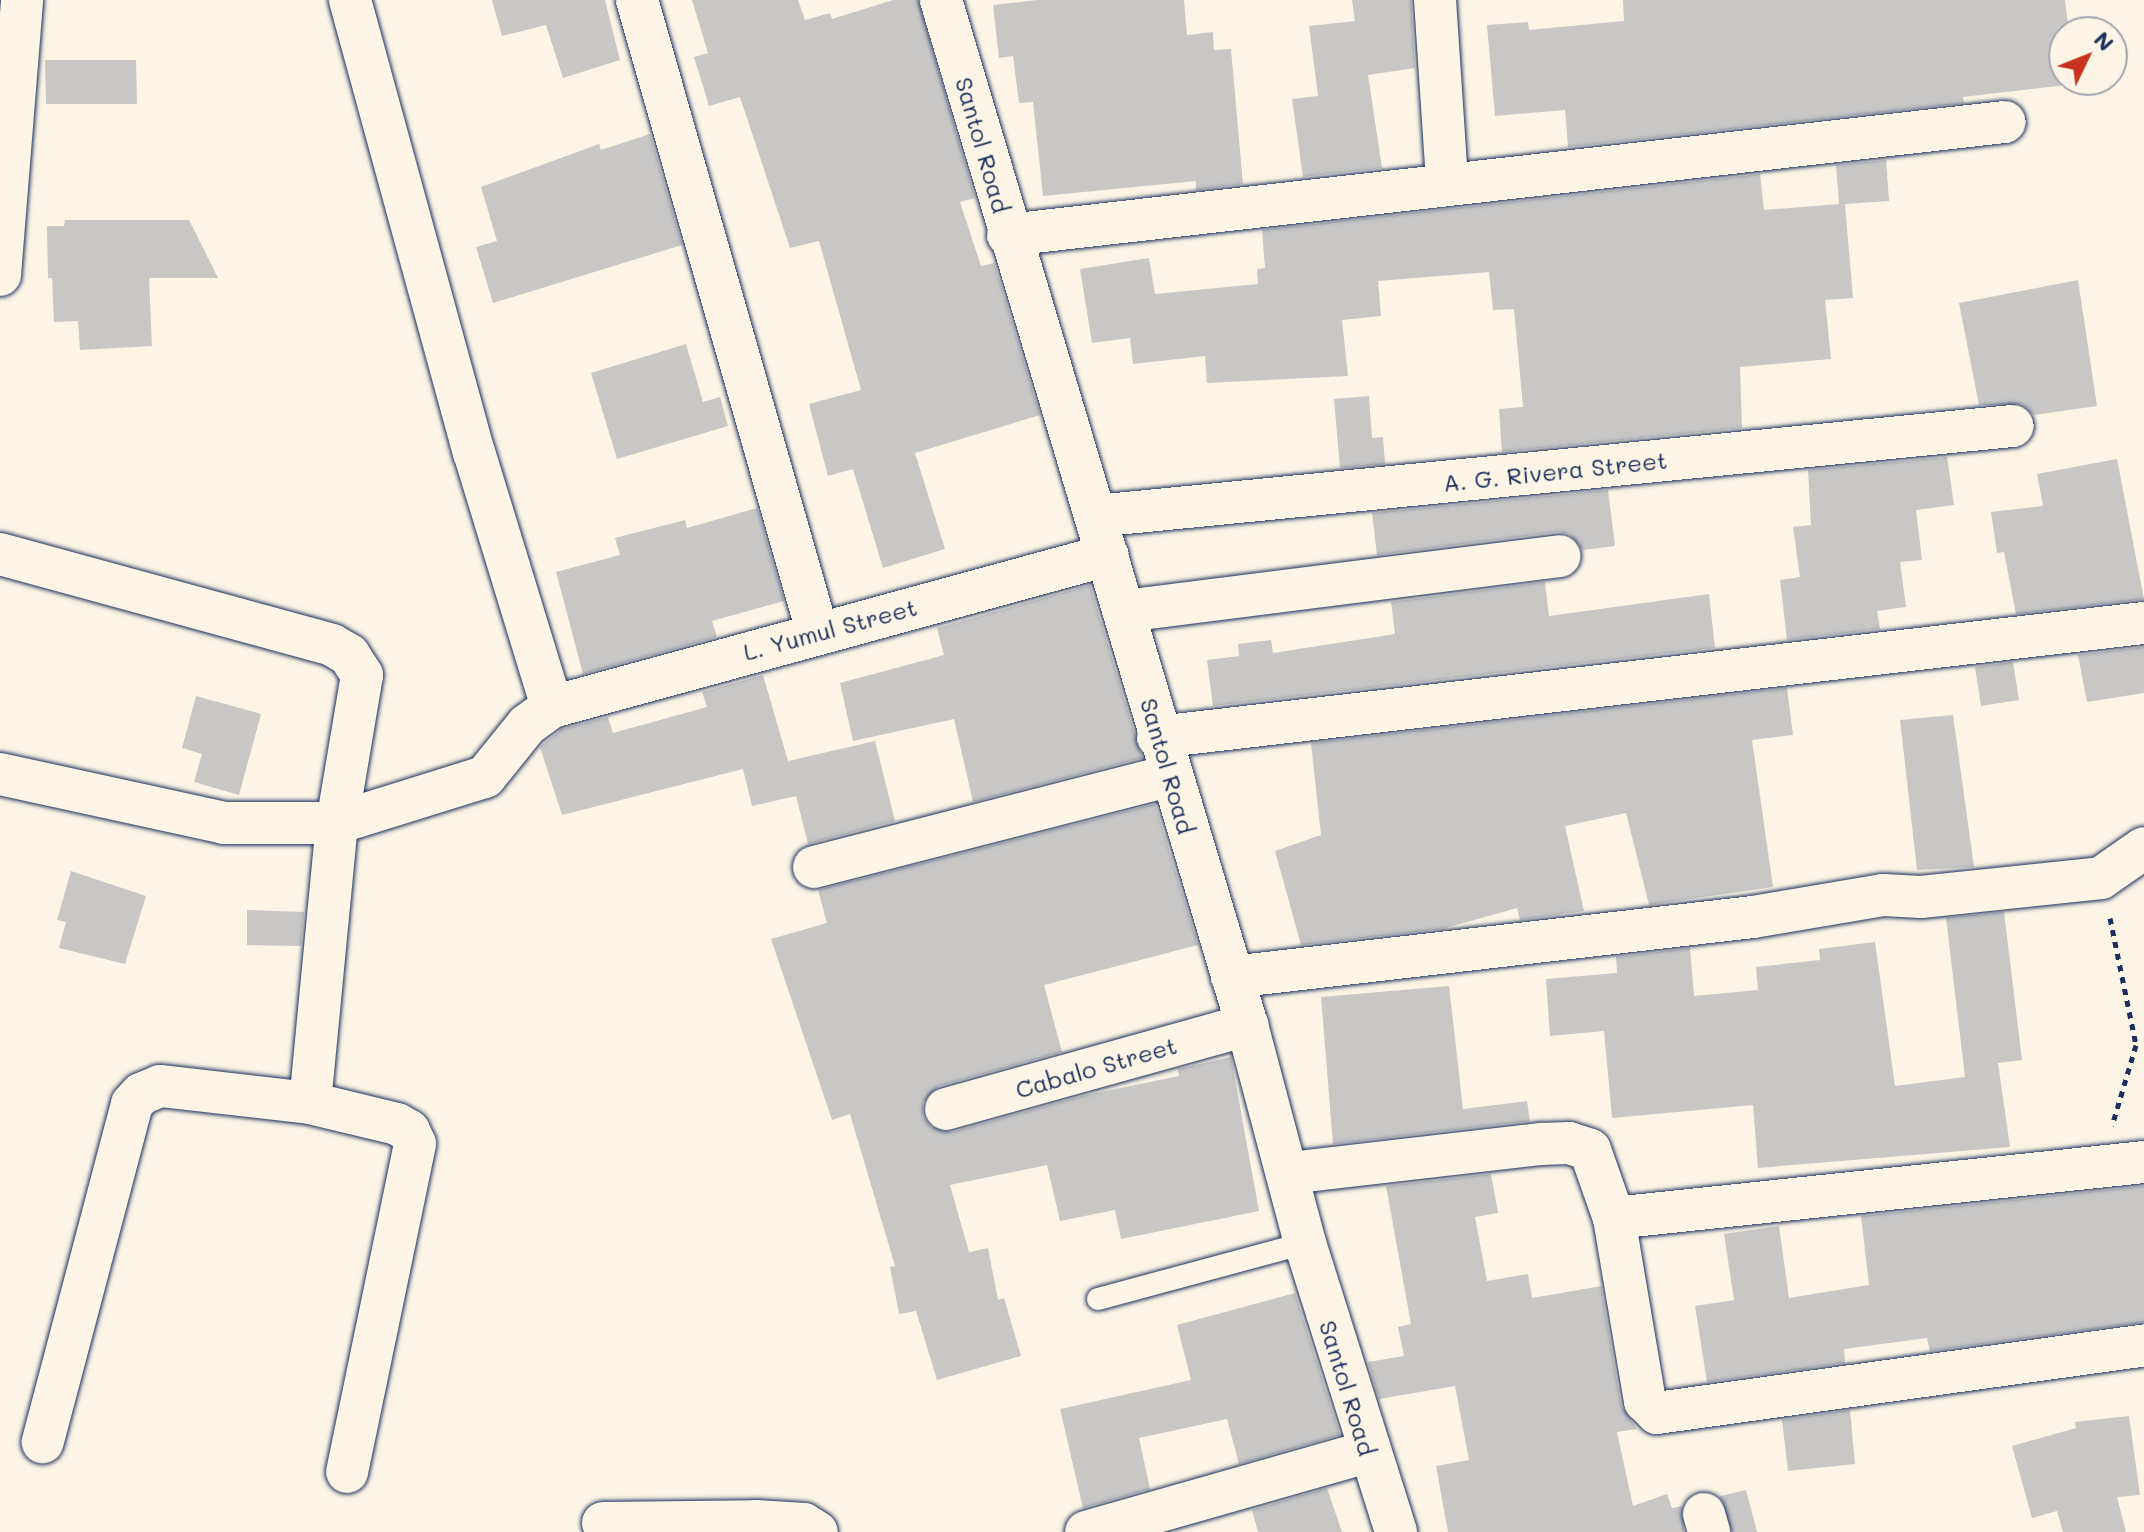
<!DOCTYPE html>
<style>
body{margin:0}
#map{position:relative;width:2144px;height:1532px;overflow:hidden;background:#fcf5e5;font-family:Mali,sans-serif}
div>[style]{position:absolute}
.building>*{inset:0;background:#c8c7c6}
.path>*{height:5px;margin-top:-2.5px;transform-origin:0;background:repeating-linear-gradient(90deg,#1b2f5e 0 6px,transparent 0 12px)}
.roads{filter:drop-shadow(0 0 2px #1b2f5e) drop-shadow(0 0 2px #1b2f5e)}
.service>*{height:22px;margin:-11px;padding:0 11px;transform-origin:11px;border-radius:11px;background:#fcf5e5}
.minor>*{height:42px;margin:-21px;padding:0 21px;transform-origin:21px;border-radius:21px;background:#fcf5e5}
span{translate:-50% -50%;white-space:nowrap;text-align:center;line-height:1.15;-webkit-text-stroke:6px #fcf5e5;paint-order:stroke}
.street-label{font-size:24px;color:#1b2f5e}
.north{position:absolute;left:2048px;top:16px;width:80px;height:80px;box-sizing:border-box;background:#fcf5e5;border:2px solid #a2a6af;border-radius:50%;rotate:47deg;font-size:22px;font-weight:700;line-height:32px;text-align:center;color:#1b2f5e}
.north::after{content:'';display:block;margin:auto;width:28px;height:36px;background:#c8321e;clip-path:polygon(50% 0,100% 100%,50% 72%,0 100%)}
</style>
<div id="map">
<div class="building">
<div style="clip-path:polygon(492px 0,605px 0,620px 60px,563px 78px,546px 25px,502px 36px)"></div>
<div style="clip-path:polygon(692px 0,798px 0,805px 20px,830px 13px,832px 19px,893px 0,918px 0,975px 198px,960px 202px,981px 266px,994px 263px,1040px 415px,915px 453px,945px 549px,883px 568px,853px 469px,828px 476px,809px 404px,861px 390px,819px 241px,790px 248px,740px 97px,709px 106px,694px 57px,708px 53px)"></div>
<div style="clip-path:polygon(1037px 0,1184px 0,1187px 35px,1213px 32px,1214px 50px,1231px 49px,1243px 184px,1196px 190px,1196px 181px,1043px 196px,1033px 102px,1019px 103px,1013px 56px,999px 58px,993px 5px)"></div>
<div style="clip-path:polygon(1352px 0,1411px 0,1415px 68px,1368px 75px,1382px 168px,1303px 177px,1292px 99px,1318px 96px,1309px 26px,1355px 21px)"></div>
<div style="clip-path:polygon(1623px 0,2065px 0,2069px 32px,2064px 32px,2064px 80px,2075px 84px,1963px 97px,1964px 103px,1568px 147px,1565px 110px,1495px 116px,1487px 25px,1528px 22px,1529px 30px,1624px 21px)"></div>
<div style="clip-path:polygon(45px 60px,136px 60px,137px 104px,46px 104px)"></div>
<div style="clip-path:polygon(650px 134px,682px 245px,493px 303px,476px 247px,497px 241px,481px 187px,599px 144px,601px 150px)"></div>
<div style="clip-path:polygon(1886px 160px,1889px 201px,1845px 204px,1853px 298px,1825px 300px,1831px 359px,1740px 367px,1742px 428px,1502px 452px,1499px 409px,1523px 407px,1514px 309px,1493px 310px,1489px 272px,1378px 281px,1381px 316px,1342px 320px,1348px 376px,1207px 383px,1205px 356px,1133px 364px,1130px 338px,1092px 343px,1080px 269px,1149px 258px,1155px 294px,1258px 284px,1257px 269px,1265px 268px,1262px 230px,1760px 174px,1764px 210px,1839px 204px,1836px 165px)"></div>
<div style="clip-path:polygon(65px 220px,189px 220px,218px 278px,149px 278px,152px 346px,80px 350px,78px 321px,54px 322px,52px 278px,48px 278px,47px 226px,64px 226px)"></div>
<div style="clip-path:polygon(2078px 280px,2097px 406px,2034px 415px,2022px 404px,1979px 405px,1959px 303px)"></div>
<div style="clip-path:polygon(686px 344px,703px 402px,720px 397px,728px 426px,617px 459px,591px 373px)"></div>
<div style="clip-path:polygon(1369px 396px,1372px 438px,1383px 437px,1385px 464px,1340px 468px,1334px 399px)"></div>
<div style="clip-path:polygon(1947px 457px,1954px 505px,1916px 510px,1922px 560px,1900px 562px,1906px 607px,1877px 611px,1880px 629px,1787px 640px,1780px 580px,1800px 577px,1793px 527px,1811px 525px,1808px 470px)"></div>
<div style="clip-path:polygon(2117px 459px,2144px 599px,2016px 614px,2004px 552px,1997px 553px,1991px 512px,2043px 506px,2037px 474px)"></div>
<div style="clip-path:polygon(1608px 490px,1615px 546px,1583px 550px,1570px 534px,1557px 532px,1377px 555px,1372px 513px)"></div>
<div style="clip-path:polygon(757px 508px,784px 601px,712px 621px,717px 637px,583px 674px,556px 572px,620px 555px,615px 538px,685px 520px,687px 528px)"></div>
<div style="clip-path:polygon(1545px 582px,1549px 616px,1709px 594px,1715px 648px,1213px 706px,1207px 660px,1239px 656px,1238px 644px,1271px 640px,1273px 653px,1395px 634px,1391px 602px)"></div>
<div style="clip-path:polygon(1090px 585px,1142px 758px,973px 802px,954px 719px,853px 741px,840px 683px,944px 655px,937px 628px)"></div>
<div style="clip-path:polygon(2144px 647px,2144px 693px,2087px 702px,2078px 655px)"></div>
<div style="clip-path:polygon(2013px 662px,2019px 700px,1981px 706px,1975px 667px)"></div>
<div style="clip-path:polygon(763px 675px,788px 761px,875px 741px,895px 821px,808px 844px,796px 796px,752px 806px,743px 769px,562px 815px,540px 747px,562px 729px,608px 717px,613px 733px,707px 707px,702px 692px)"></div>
<div style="clip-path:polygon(1787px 688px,1793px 735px,1752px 740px,1773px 887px,1649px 905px,1626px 813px,1565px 826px,1584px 911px,1520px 920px,1517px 908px,1442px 929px,1301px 945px,1275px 851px,1321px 835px,1311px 743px)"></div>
<div style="clip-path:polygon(196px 696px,261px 714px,239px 795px,194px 782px,202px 754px,182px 748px)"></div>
<div style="clip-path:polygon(1953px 715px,1974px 867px,1917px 870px,1900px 720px)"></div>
<div style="clip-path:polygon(1155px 804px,1198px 945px,1044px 985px,1062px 1052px,939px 1086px,923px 1102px,923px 1115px,930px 1127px,952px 1132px,1082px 1096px,1179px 1076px,1178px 1069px,1231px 1057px,1259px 1211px,1121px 1239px,1115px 1210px,1060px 1221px,1047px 1165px,950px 1185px,969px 1252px,988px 1248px,998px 1300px,1004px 1298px,1021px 1356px,937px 1380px,916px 1311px,899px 1314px,890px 1267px,895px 1266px,850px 1114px,832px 1120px,771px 939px,827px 923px,818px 890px)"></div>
<div style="clip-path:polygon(71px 871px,146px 896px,125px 964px,59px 948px,66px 922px,57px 920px)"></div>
<div style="clip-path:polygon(247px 910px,304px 912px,301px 946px,247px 945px)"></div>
<div style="clip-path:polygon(2004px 912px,2022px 1060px,1998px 1063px,2010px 1147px,1758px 1168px,1753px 1105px,1612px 1118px,1604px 1031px,1550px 1036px,1546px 979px,1617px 973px,1616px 957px,1690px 948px,1694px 996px,1758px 990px,1756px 967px,1820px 960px,1819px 949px,1875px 942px,1895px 1086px,1965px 1077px,1946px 918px)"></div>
<div style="clip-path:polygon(1449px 986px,1463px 1109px,1527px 1101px,1530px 1121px,1333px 1144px,1321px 997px)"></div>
<div style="clip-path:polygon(1491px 1174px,1498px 1213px,1475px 1217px,1487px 1281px,1528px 1274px,1532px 1298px,1601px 1286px,1621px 1405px,1637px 1429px,1617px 1432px,1633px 1506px,1667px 1494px,1672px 1508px,1682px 1506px,1684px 1532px,1448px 1532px,1436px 1466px,1469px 1460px,1455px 1386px,1379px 1399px,1368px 1362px,1404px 1356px,1398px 1327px,1411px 1324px,1386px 1186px)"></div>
<div style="clip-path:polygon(2144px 1186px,2144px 1322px,1930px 1351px,1927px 1338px,1844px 1349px,1845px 1363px,1707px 1382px,1695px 1306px,1734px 1300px,1724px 1234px,1779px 1226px,1789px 1298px,1869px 1285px,1861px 1216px)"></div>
<div style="clip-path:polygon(1295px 1293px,1340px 1435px,1239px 1464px,1227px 1419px,1139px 1438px,1150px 1489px,1083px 1508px,1060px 1409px,1191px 1380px,1177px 1325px)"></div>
<div style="clip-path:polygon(1850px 1410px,1855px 1464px,1788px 1471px,1782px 1420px)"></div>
<div style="clip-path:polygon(2129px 1416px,2140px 1495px,2117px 1497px,2126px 1532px,2063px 1532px,2057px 1511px,2032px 1518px,2012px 1446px,2076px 1428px,2075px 1422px)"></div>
<div style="clip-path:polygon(1327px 1488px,1342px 1532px,1258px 1532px,1252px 1510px)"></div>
<div style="clip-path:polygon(1746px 1490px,1757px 1532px,1732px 1532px,1720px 1496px)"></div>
</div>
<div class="path">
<div style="left:2110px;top:918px;width:130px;rotate:78.4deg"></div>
<div style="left:2136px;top:1045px;width:84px;rotate:106.5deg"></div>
</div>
<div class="roads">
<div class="service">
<div style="left:1098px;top:1299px;width:214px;rotate:-15.1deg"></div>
</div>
<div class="minor">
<div style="left:350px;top:0;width:469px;rotate:74.7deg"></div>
<div style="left:474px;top:452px;width:267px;rotate:73deg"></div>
<div style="left:637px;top:0;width:656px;rotate:74.08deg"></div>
<div style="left:941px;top:0;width:1070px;rotate:73.38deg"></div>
<div style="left:1247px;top:1025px;width:226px;rotate:75.1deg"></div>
<div style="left:1305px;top:1243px;width:303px;rotate:72.5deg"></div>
<div style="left:1435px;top:0;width:182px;rotate:86.2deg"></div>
<div style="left:1008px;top:235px;width:1003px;rotate:-6.47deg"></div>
<div style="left:0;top:275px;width:276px;rotate:-85.4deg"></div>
<div style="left:1096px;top:516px;width:921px;rotate:-5.61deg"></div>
<div style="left:0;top:554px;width:344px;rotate:15.3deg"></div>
<div style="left:332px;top:645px;width:20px;rotate:30deg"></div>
<div style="left:349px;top:655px;width:24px;rotate:57deg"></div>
<div style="left:362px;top:675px;width:150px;rotate:99.6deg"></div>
<div style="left:337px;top:823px;width:281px;rotate:95.5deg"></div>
<div style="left:310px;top:1103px;width:151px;rotate:-173.5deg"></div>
<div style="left:160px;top:1086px;width:21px;rotate:157deg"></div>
<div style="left:141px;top:1094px;width:13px;rotate:132deg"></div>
<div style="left:132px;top:1104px;width:350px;rotate:104.8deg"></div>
<div style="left:1125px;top:611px;width:438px;rotate:-7.2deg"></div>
<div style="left:1158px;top:737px;width:993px;rotate:-6.6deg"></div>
<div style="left:0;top:774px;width:229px;rotate:12.3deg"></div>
<div style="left:224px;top:823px;width:113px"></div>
<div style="left:337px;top:823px;width:155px;rotate:-17.3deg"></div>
<div style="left:485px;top:777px;width:67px;rotate:-51.1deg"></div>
<div style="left:527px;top:725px;width:31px;rotate:-36deg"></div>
<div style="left:552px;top:707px;width:576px;rotate:-15.29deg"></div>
<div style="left:814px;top:867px;width:366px;rotate:-14.4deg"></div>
<div style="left:1232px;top:977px;width:524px;rotate:-6.57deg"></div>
<div style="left:1753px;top:917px;width:132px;rotate:-9.6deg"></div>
<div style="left:1883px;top:895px;width:38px;rotate:3deg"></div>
<div style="left:1921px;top:897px;width:181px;rotate:-6deg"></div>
<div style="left:2101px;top:878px;width:52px;rotate:-34.9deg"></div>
<div style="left:310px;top:1103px;width:89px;rotate:13.6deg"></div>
<div style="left:397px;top:1124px;width:14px;rotate:30deg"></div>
<div style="left:409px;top:1131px;width:14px;rotate:65deg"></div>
<div style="left:415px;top:1144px;width:335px;rotate:101.7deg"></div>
<div style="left:946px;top:1109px;width:313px;rotate:-15.6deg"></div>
<div style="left:1289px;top:1173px;width:254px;rotate:-6.6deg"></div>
<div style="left:1541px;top:1144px;width:28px;rotate:-2deg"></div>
<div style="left:1569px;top:1143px;width:22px;rotate:18deg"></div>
<div style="left:1590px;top:1150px;width:72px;rotate:70.6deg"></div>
<div style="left:1614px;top:1218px;width:186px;rotate:80.4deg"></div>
<div style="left:1645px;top:1401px;width:17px;rotate:45deg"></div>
<div style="left:1657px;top:1413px;width:492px;rotate:-7.9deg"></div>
<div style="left:1614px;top:1218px;width:533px;rotate:-6.03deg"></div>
<div style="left:1704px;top:1514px;width:19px;rotate:74deg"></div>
<div style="left:603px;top:1523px;width:153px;rotate:-0.7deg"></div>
<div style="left:756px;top:1521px;width:48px;rotate:3.6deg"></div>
<div style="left:804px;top:1524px;width:15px;rotate:32deg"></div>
<div style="left:1086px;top:1532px;width:292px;rotate:-15.9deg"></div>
</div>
</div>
<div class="street-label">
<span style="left:983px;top:145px;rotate:74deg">Santol Road</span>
<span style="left:1555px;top:471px;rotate:-6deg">A. G. Rivera Street</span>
<span style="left:830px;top:629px;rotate:-15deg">L. Yumul Street</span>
<span style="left:1168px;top:766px;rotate:74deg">Santol Road</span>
<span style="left:1096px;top:1067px;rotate:-16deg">Cabalo Street</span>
<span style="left:1348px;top:1388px;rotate:73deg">Santol Road</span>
</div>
<div class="north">N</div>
</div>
